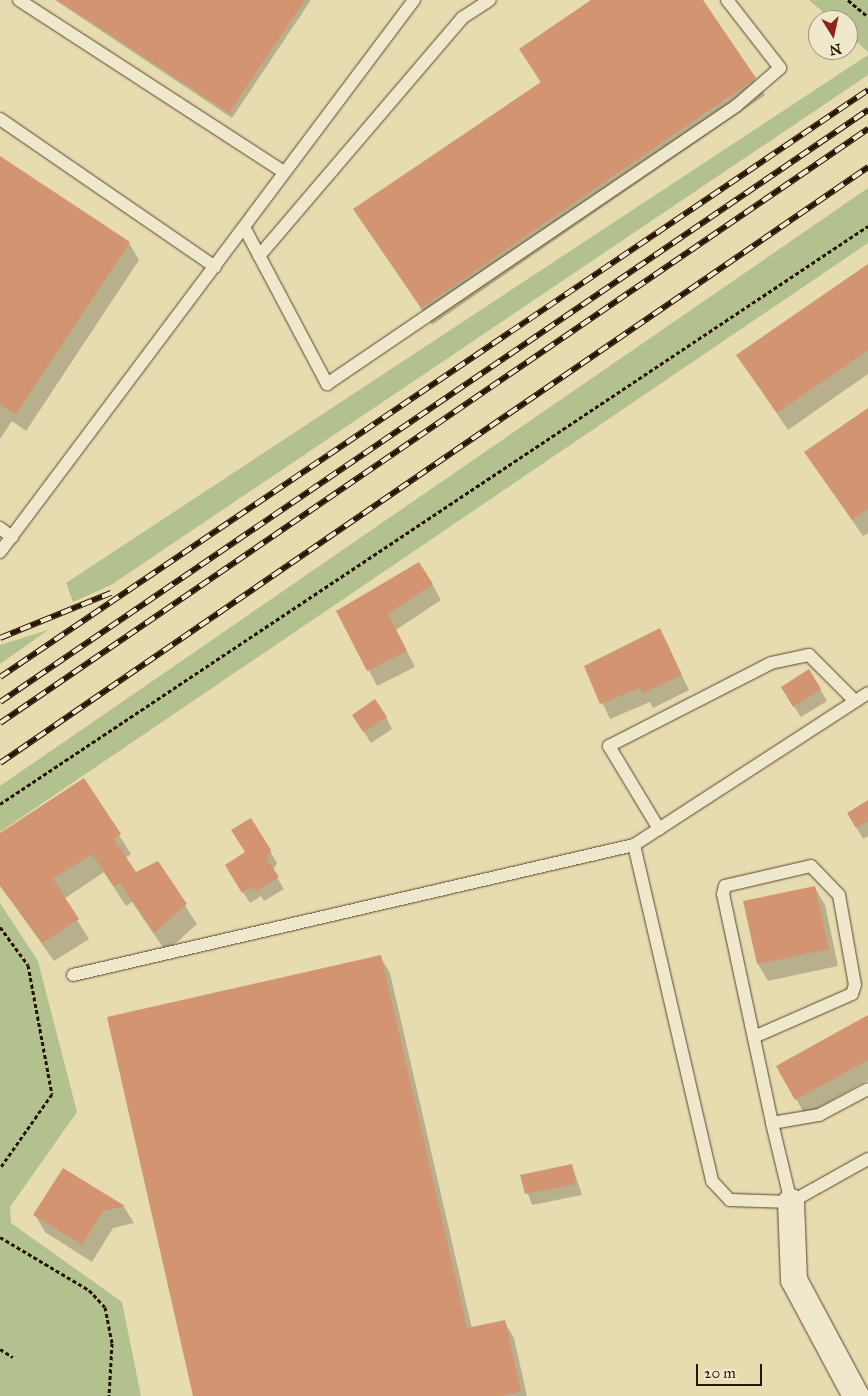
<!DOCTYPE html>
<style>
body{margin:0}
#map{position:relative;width:868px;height:1396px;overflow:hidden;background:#e7dbb0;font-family:"IM FELL Great Primer",serif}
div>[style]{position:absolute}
.green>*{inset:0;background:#b2c18e}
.shadow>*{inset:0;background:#0003}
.building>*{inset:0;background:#d39571}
.path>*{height:3px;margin-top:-1.5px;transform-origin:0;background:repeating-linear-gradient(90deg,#271401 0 4px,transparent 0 6.5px)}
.roads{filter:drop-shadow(0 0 1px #57462d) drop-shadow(0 0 1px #57462d)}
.lane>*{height:12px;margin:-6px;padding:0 6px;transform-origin:6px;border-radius:6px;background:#efe8cc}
.street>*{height:26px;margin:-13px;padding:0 13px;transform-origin:13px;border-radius:13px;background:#efe8cc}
.rail>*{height:5.5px;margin-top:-2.75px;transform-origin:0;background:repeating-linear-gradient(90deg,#efe8cc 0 11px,#271401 0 22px);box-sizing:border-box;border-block:1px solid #271401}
span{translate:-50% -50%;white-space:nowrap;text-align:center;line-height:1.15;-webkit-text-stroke:4px #efe8cc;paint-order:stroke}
.north{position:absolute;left:808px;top:10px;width:50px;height:50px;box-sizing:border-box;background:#efe8cc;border:1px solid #9f937b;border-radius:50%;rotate:170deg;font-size:14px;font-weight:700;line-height:20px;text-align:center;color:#271401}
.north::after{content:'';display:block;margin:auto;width:18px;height:22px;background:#8f2418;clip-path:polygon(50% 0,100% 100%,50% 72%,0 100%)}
.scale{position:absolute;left:696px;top:1364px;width:66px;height:22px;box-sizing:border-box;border:2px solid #271401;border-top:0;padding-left:6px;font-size:15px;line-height:18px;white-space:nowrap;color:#271401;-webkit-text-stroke:4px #efe8cc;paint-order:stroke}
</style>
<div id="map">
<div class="green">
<div style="clip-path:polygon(809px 0,868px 0,868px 52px,848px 34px,848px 20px,832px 20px)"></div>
<div style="clip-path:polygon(868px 55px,868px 75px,111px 585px,73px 602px,66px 583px)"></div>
<div style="clip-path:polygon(868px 188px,868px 243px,0 832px,0 786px)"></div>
<div style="clip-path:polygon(48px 630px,27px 645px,0 664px,0 645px)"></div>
<div style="clip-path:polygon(0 903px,38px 961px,77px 1112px,10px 1207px,11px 1223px,122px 1302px,141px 1396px,0 1396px)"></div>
</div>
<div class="shadow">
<div style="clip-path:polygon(55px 0,311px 0,232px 118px)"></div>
<div style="clip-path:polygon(593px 0,702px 0,765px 95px,432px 325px,355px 209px,541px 83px,520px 49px)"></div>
<div style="clip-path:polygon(0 158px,129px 243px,139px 260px,26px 431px,12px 421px,0 439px)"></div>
<div style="clip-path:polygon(868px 265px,868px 374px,788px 430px,738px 356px)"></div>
<div style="clip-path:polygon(868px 409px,868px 533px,863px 536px,806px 453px)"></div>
<div style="clip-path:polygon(432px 584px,441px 600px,396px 630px,415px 667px,377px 686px,338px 612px)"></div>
<div style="clip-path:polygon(659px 630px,689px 690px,653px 708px,650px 702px,610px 719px,585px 666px)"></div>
<div style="clip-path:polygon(820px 689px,827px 701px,801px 717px,789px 699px)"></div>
<div style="clip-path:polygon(386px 717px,392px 729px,371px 743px,360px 726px)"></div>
<div style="clip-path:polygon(84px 780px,131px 854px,125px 858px,136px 874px,157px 863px,197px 924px,166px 952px,132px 902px,126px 906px,104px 872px,64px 899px,89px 939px,54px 961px,0 885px,0 835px)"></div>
<div style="clip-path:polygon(868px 802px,868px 836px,863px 839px,848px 813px)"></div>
<div style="clip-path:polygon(270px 851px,277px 863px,273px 871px,284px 889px,264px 901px,261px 896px,250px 903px,233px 877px)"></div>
<div style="clip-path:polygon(815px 888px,825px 905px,838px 966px,768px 981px,758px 964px,745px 902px)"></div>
<div style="clip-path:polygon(380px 956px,390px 973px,472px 1329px,504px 1321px,514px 1338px,527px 1396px,195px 1396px)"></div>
<div style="clip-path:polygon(868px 1016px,868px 1080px,805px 1115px,778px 1066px)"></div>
<div style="clip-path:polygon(572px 1165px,582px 1195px,532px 1205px,522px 1176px)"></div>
<div style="clip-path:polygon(63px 1169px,124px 1207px,134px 1223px,113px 1228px,92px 1262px,45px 1232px,35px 1215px)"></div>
</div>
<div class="building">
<div style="clip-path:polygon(57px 0,305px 0,229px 113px)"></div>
<div style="clip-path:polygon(591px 0,703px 0,756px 78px,421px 308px,353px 209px,541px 82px,519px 49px)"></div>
<div style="clip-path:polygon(0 156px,130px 242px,16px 414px,0 404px)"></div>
<div style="clip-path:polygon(868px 264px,868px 350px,777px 413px,736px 355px)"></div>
<div style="clip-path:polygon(868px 408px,868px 509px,852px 520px,804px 452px)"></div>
<div style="clip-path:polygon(419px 562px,433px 584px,388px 614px,407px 651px,367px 671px,336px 611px)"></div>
<div style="clip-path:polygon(660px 628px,682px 675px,643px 693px,640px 688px,600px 704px,584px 666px)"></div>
<div style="clip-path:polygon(809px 669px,821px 689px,793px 707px,781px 687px)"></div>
<div style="clip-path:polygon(375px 699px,387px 717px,363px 732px,352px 715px)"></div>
<div style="clip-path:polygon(84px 778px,121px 834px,114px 839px,136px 872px,158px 861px,187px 904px,154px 933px,120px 883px,114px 887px,92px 854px,53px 879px,79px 919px,42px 943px,0 886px,0 833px)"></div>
<div style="clip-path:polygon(868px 800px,868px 821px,856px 828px,847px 813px)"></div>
<div style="clip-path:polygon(251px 818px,271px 850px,267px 859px,279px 877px,256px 891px,254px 886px,242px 893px,225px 865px,245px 852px,231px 830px)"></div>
<div style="clip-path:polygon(815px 886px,829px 949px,757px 964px,743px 901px)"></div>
<div style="clip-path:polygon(381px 955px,467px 1328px,505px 1320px,521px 1391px,501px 1396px,193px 1396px,107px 1017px)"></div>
<div style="clip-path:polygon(868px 1015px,868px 1060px,795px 1100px,776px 1066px)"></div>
<div style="clip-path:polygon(572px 1164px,576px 1184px,525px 1194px,520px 1175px)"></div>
<div style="clip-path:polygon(63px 1168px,125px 1206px,103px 1211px,82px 1245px,33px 1215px)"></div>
</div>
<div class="path">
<div style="left:848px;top:0;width:26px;rotate:40deg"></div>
<div style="left:0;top:804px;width:1043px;rotate:-33.66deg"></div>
<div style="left:0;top:927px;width:47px;rotate:53.6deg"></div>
<div style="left:28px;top:965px;width:131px;rotate:79.5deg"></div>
<div style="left:52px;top:1094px;width:90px;rotate:125.1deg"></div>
<div style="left:0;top:1237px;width:104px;rotate:30.8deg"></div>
<div style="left:89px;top:1290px;width:23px;rotate:47deg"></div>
<div style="left:105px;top:1307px;width:37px;rotate:79deg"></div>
<div style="left:112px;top:1343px;width:53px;rotate:93.2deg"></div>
<div style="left:0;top:1349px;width:15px;rotate:32deg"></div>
</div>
<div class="roads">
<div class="lane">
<div style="left:19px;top:0;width:316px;rotate:33deg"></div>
<div style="left:0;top:119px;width:261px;rotate:34.5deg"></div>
<div style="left:244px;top:227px;width:178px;rotate:62.1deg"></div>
<div style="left:327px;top:384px;width:495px;rotate:-34.2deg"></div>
<div style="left:736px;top:106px;width:58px;rotate:-40.8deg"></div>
<div style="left:780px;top:68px;width:86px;rotate:-127.9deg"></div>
<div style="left:259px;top:256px;width:313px;rotate:-49.5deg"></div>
<div style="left:462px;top:18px;width:33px;rotate:-33deg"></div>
<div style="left:0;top:528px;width:15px;rotate:37deg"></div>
<div style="left:0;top:552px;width:690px;rotate:-53.13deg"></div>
<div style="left:659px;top:829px;width:97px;rotate:-121.1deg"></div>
<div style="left:609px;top:746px;width:182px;rotate:-27.1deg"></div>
<div style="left:771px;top:663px;width:39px;rotate:-12deg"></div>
<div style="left:809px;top:655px;width:65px;rotate:45deg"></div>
<div style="left:634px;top:845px;width:345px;rotate:76.9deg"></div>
<div style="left:712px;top:1181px;width:26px;rotate:47deg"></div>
<div style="left:730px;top:1200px;width:61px;rotate:1.9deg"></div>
<div style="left:791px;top:1202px;width:88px;rotate:-29.2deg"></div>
<div style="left:73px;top:975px;width:576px;rotate:-13.05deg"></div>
<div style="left:634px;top:845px;width:279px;rotate:-33deg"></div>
<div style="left:754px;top:1037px;width:107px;rotate:-23.7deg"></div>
<div style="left:852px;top:994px;width:9px;rotate:-72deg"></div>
<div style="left:855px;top:985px;width:91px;rotate:-100.1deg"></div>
<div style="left:839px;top:895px;width:40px;rotate:-134deg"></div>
<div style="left:811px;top:866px;width:88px;rotate:166.9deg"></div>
<div style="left:725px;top:886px;width:8px;rotate:104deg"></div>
<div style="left:723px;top:894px;width:234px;rotate:77.9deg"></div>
<div style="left:772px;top:1123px;width:81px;rotate:76.5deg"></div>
<div style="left:772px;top:1123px;width:48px;rotate:-9.7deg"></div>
<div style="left:819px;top:1115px;width:55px;rotate:-28deg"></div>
</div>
<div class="street">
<div style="left:791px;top:1202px;width:78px;rotate:87.8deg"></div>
<div style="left:794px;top:1280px;width:132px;rotate:61.9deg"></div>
</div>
</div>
<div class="rail">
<div style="left:0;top:638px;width:120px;rotate:-22.1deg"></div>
<div style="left:0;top:677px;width:1048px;rotate:-34.07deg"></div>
<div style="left:0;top:702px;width:1051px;rotate:-34.3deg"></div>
<div style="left:0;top:723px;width:1052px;rotate:-34.39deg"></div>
<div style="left:0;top:763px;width:1053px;rotate:-34.47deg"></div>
</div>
<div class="north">N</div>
<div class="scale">20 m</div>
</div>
